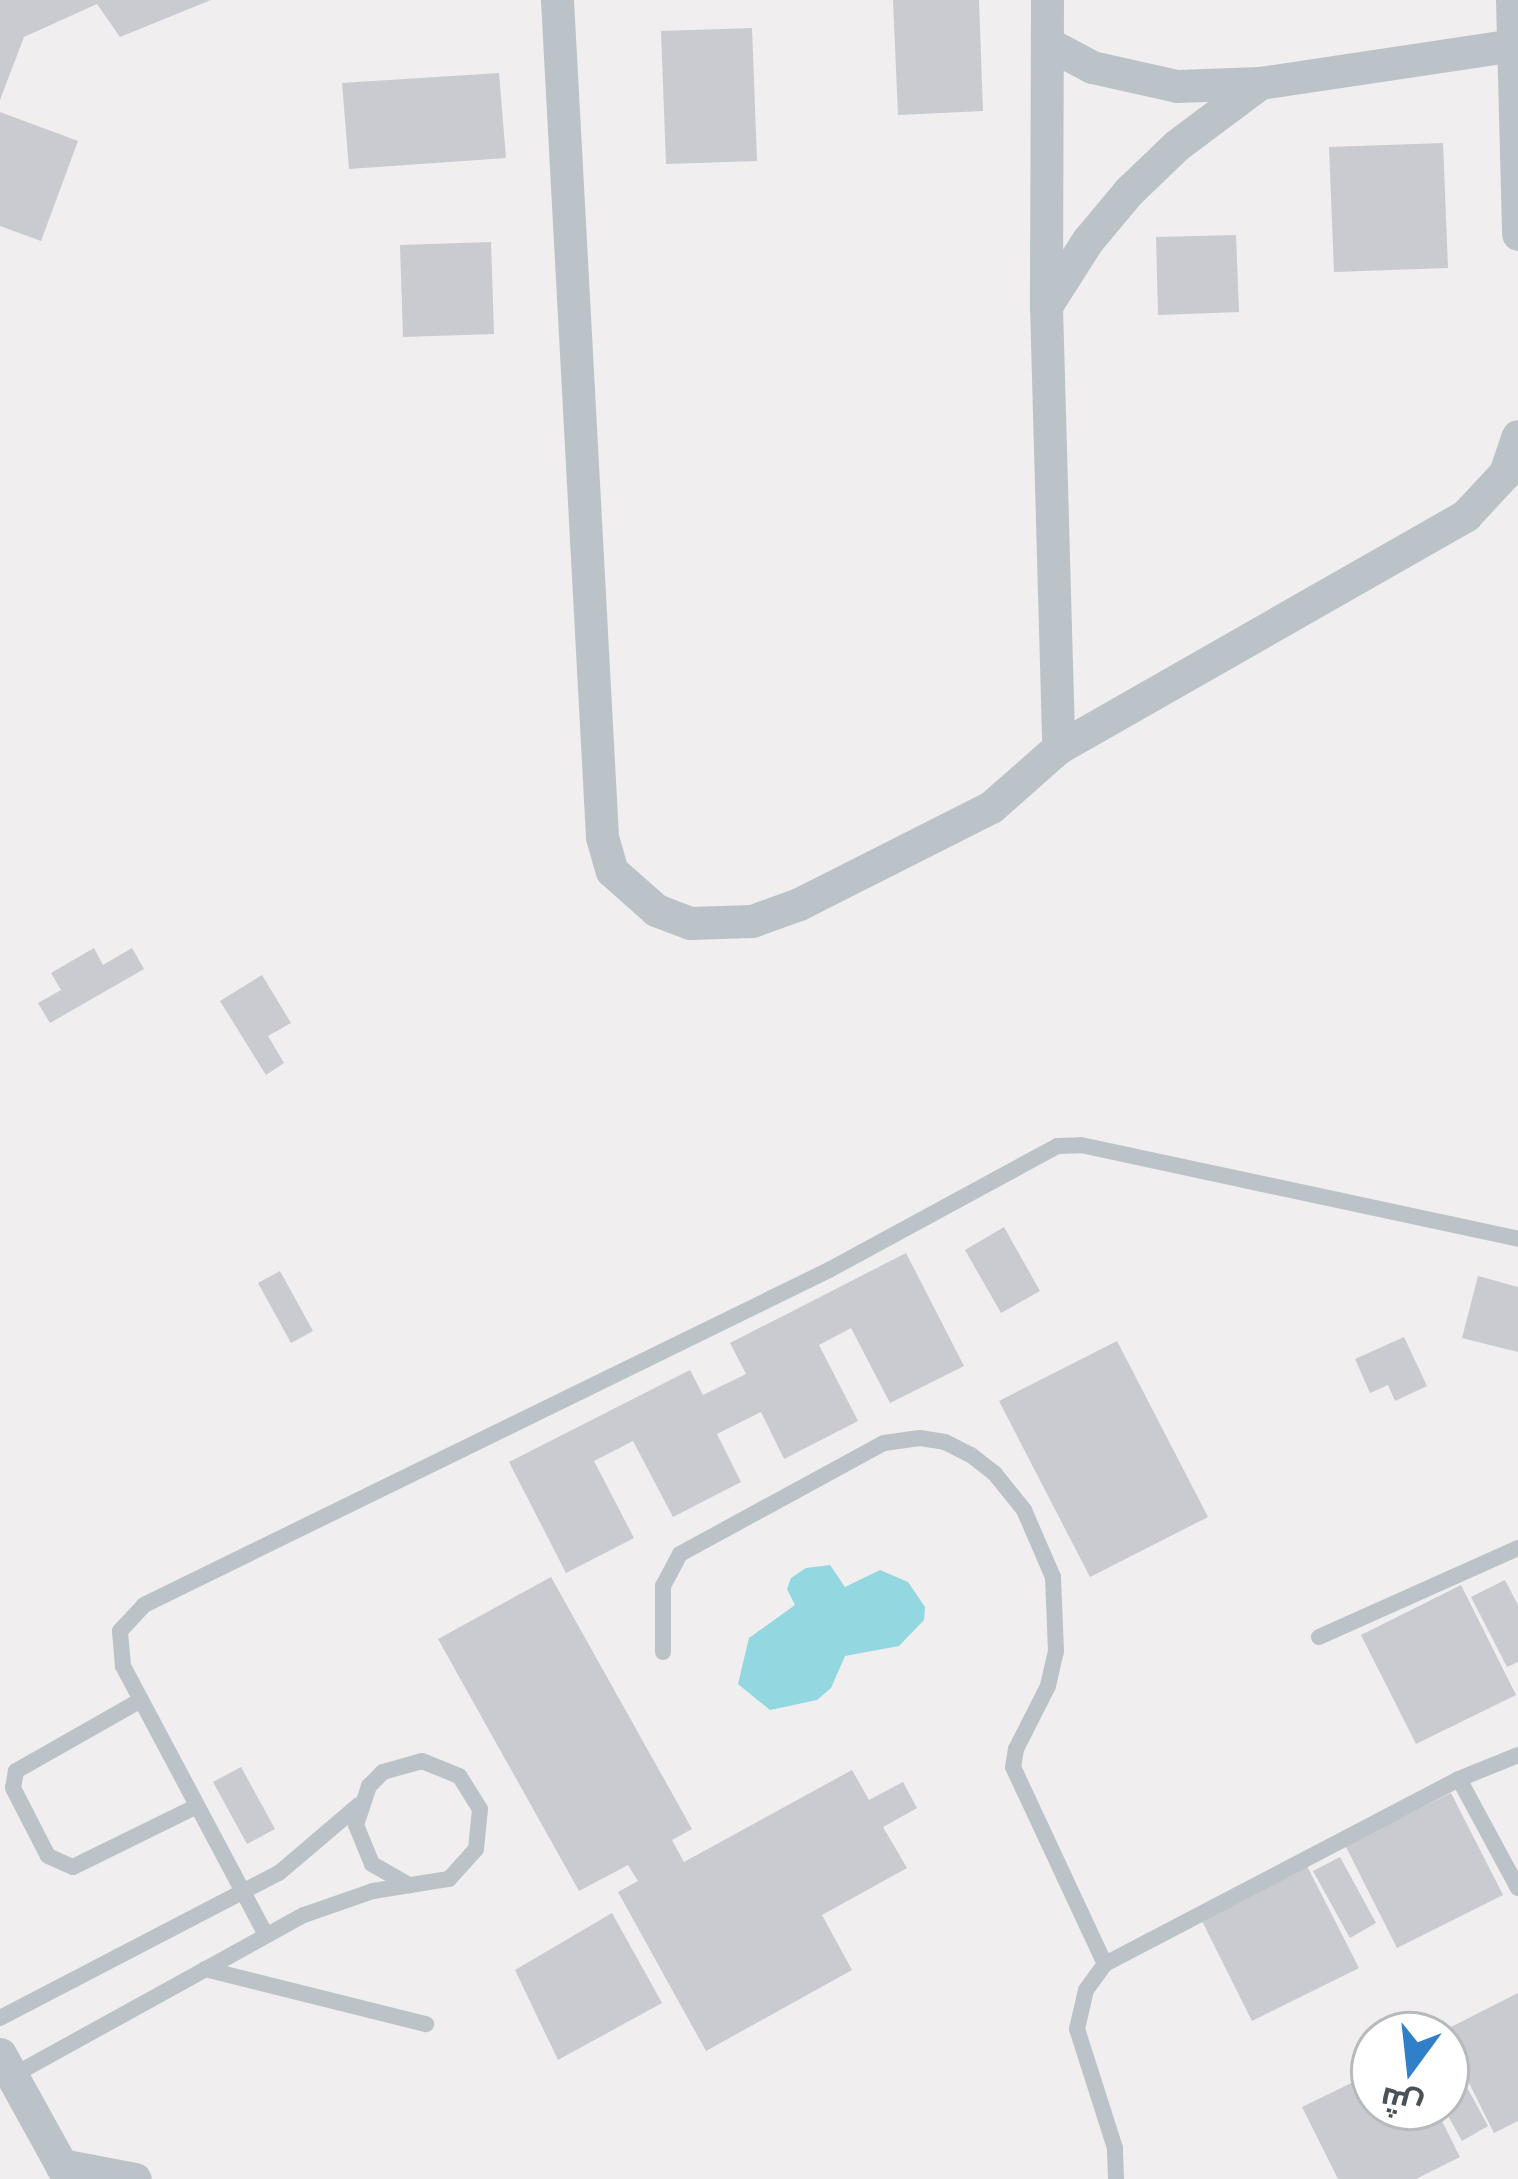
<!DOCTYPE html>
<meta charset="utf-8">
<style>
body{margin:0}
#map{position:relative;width:1518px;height:2179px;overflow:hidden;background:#f0eeee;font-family:Jost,Cairo,sans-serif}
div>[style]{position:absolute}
.water>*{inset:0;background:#93d7e0}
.building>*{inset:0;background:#c9cbd0}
.lane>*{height:16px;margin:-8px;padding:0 8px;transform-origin:8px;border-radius:8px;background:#bbc3c8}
.street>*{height:33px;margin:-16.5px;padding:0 16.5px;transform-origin:16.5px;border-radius:16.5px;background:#bbc3c8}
span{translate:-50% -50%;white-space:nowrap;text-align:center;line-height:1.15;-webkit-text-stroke:10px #fff;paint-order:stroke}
.north{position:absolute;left:1350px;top:2011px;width:120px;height:120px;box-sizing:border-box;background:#fff;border:3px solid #b6babc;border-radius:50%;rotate:195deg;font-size:33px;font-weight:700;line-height:48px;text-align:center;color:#485258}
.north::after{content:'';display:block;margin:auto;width:42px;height:54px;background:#2f7fc9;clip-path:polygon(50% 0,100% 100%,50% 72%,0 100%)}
</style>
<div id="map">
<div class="water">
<div style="clip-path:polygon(830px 1565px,845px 1587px,880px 1570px,908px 1582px,925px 1607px,924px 1620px,899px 1646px,845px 1656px,831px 1688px,817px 1700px,770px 1710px,738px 1684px,749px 1638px,795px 1605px,787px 1589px,791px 1578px,806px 1568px)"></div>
</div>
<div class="building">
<div style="clip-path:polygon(0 0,211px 0,120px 37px,97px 4px,24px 37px,0 100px)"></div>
<div style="clip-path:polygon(893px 0,979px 0,983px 111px,898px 115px)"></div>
<div style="clip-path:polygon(752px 28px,757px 161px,666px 164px,661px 31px)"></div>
<div style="clip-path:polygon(499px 73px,506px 158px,349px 169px,342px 83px)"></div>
<div style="clip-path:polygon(0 112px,78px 141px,41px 241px,0 226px)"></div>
<div style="clip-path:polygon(1443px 143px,1448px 268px,1334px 272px,1329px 147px)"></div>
<div style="clip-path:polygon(1236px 235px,1239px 312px,1158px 315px,1156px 237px)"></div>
<div style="clip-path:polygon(491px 242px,494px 334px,403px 337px,400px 245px)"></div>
<div style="clip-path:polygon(94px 948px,103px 965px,132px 948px,144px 969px,50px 1023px,38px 1003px,61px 990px,51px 973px)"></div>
<div style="clip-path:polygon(262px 975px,291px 1023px,268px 1036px,284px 1063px,266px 1075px,220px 1001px)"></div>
<div style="clip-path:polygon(1004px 1227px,1040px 1291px,1001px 1313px,965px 1250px)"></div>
<div style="clip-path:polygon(906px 1253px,964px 1366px,890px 1403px,851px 1328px,819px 1345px,858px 1421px,784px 1459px,761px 1412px,717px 1434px,741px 1482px,673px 1517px,633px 1441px,594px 1461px,634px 1538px,566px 1573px,509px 1462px,690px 1370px,703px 1395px,746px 1374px,730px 1343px)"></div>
<div style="clip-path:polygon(280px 1271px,313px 1331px,291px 1343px,258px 1283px)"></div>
<div style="clip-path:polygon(1478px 1276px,1518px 1287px,1518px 1352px,1462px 1338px)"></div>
<div style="clip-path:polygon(1404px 1337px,1427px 1386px,1395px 1401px,1388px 1385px,1370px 1393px,1355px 1359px)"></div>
<div style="clip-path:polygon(1117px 1341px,1208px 1517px,1090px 1577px,999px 1401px)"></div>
<div style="clip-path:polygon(551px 1577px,692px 1829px,672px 1840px,684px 1862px,852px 1770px,869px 1800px,903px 1782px,917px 1808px,883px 1827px,907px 1868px,822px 1915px,852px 1970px,706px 2051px,618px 1892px,638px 1881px,628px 1865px,579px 1891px,438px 1639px)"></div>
<div style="clip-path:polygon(1505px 1580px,1518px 1605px,1518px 1662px,1507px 1667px,1471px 1597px)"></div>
<div style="clip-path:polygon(1461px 1585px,1516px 1695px,1416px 1744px,1361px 1635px)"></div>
<div style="clip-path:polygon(241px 1767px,275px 1829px,247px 1844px,213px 1782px)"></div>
<div style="clip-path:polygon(1451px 1793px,1503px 1895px,1397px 1948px,1345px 1845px)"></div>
<div style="clip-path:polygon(1340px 1857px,1376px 1923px,1350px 1938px,1313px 1871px)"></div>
<div style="clip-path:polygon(1307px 1866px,1359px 1968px,1252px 2021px,1201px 1919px)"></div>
<div style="clip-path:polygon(612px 1913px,662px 2003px,558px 2060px,515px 1970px)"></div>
<div style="clip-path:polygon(1518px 1993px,1518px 2121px,1494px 2133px,1443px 2031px)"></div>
<div style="clip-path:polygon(1452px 2060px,1488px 2126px,1462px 2141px,1443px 2107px,1446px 2063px)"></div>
<div style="clip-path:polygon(1374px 2072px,1374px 2107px,1435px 2107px,1460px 2157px,1416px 2179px,1338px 2179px,1302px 2107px)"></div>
</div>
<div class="lane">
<div style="left:1319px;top:1637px;width:218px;rotate:-24.1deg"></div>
<div style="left:663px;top:1652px;width:66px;rotate:-90deg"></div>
<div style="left:663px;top:1586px;width:36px;rotate:-62deg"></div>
<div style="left:680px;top:1554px;width:232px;rotate:-28.6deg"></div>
<div style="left:884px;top:1443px;width:36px;rotate:-8deg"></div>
<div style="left:920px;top:1438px;width:25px;rotate:9deg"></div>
<div style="left:945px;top:1442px;width:29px;rotate:27deg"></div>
<div style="left:971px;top:1455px;width:31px;rotate:38deg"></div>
<div style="left:995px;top:1474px;width:46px;rotate:51.1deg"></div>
<div style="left:1024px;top:1510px;width:73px;rotate:66.6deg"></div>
<div style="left:1053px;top:1577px;width:74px;rotate:87.7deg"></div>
<div style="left:1056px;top:1651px;width:36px;rotate:103deg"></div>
<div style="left:1048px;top:1686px;width:71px;rotate:116.9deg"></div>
<div style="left:1016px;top:1749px;width:18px;rotate:99deg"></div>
<div style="left:1013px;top:1767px;width:217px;rotate:65deg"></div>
<div style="left:141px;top:1700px;width:144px;rotate:150.4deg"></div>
<div style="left:16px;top:1771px;width:17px;rotate:100deg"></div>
<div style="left:13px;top:1788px;width:76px;rotate:62.8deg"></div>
<div style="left:48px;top:1856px;width:27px;rotate:24deg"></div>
<div style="left:73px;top:1867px;width:138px;rotate:-26.2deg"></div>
<div style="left:1459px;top:1779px;width:124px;rotate:61.6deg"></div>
<div style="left:266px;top:1935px;width:305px;rotate:-118deg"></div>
<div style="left:123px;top:1666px;width:35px;rotate:-95deg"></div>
<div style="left:120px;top:1631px;width:35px;rotate:-47deg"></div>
<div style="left:144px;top:1605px;width:763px;rotate:-26.06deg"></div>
<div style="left:829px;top:1270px;width:260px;rotate:-28.5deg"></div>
<div style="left:1057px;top:1146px;width:24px;rotate:-2deg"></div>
<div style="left:1081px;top:1145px;width:447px;rotate:12.1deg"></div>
<div style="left:205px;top:1969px;width:228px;rotate:14deg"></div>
<div style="left:0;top:2018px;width:314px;rotate:-27.5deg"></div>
<div style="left:279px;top:1873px;width:105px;rotate:-40.4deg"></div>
<div style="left:12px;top:2076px;width:333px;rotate:-28.9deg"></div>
<div style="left:304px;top:1915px;width:73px;rotate:-19.2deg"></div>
<div style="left:373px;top:1891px;width:77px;rotate:-9deg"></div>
<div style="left:449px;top:1879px;width:40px;rotate:-48deg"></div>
<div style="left:476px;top:1849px;width:40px;rotate:-84.3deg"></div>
<div style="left:480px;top:1809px;width:39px;rotate:-122deg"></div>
<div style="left:459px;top:1776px;width:40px;rotate:-158deg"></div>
<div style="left:422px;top:1761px;width:41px;rotate:164.2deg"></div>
<div style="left:383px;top:1772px;width:20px;rotate:135deg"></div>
<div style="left:369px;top:1786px;width:41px;rotate:108.4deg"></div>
<div style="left:356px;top:1825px;width:42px;rotate:67.7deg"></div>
<div style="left:372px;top:1864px;width:43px;rotate:29.6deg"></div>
<div style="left:1116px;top:2179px;width:31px;rotate:-92deg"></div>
<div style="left:1115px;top:2148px;width:125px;rotate:-107.7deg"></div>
<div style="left:1077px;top:2029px;width:40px;rotate:-77deg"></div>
<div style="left:1086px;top:1990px;width:32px;rotate:-54deg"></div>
<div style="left:1105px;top:1964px;width:399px;rotate:-27.6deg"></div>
<div style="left:1459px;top:1779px;width:64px;rotate:-22.1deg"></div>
</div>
<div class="street">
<div style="left:557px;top:0;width:838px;rotate:86.92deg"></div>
<div style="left:602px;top:837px;width:35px;rotate:74deg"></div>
<div style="left:612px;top:871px;width:59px;rotate:41.6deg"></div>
<div style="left:656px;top:910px;width:36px;rotate:21deg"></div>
<div style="left:690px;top:923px;width:62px;rotate:-1.8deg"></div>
<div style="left:752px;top:921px;width:50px;rotate:-19.9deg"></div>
<div style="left:799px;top:904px;width:215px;rotate:-26.8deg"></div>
<div style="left:991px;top:807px;width:89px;rotate:-41.4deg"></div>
<div style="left:1058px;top:748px;width:470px;rotate:-29.7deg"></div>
<div style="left:1466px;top:515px;width:57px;rotate:-47.1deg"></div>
<div style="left:1505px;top:473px;width:39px;rotate:-71deg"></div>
<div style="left:1047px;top:0;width:306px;rotate:90.2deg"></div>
<div style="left:1046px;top:306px;width:442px;rotate:88.4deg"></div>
<div style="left:1512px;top:0;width:234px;rotate:88.5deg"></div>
<div style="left:1049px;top:44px;width:49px;rotate:28.1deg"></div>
<div style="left:1092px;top:67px;width:87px;rotate:12.6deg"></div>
<div style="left:1177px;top:86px;width:83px;rotate:-2.1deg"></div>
<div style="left:1260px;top:83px;width:256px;rotate:-8.5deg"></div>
<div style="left:1047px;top:304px;width:76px;rotate:-57.4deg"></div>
<div style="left:1088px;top:240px;width:64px;rotate:-50.1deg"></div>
<div style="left:1129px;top:191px;width:66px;rotate:-43.8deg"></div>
<div style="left:1177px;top:145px;width:104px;rotate:-36.8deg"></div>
<div style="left:0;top:2054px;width:143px;rotate:61.1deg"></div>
<div style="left:61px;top:2165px;width:75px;rotate:10.7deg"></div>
</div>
<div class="north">ش</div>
</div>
